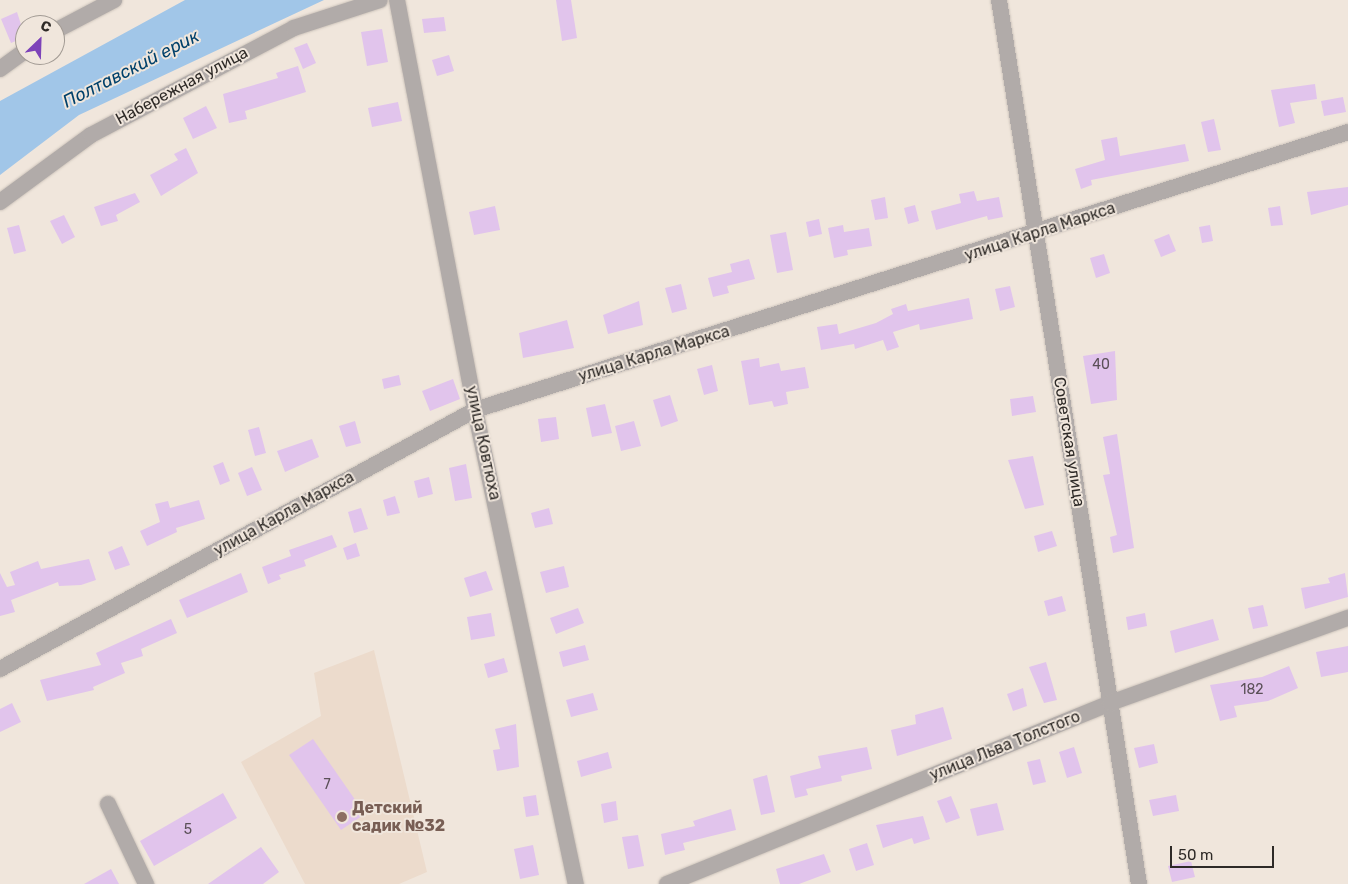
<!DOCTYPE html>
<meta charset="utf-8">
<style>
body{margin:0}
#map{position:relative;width:1348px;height:884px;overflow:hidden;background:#f0e6dc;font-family:Rubik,sans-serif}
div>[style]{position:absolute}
.built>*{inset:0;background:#ecdbcc}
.water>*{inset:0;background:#a1c6e8}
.building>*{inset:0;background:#e1c4ec}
.roads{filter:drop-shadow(0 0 1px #cdc4bb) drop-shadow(0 0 1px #cdc4bb)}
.minor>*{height:16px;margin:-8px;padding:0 8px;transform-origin:8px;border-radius:8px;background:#b1aba9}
.dots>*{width:14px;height:14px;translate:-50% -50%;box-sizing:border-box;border:2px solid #f0e6dc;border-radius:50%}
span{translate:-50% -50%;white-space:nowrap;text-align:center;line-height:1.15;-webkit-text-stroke:4px #f0e6dc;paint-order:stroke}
.number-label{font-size:14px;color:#5b5058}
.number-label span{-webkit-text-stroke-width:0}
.street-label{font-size:16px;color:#2e2a27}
.education-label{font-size:16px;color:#785e54;font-weight:700}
.left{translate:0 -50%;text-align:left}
.water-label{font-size:18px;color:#01416b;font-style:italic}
.north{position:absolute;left:15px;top:15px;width:50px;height:50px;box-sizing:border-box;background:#f0e6dc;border:1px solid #a29b94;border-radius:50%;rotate:24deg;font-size:14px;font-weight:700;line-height:20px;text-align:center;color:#2e2a27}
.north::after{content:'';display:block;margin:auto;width:18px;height:22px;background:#7d43b9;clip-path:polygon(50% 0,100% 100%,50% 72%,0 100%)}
.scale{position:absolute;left:1170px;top:846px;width:104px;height:22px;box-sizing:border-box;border:2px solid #2e2a27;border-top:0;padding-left:6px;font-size:15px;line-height:18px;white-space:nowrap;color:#2e2a27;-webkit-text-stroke:4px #f0e6dc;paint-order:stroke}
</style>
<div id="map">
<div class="built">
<div style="clip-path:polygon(374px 650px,427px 872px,399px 884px,305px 884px,241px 762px,321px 716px,314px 673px)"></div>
</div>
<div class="water">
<div style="clip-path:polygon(185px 0,324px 0,79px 115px,0 175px,0 101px)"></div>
</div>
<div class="building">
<div style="clip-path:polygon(556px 0,571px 0,577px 38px,562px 41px)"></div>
<div style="clip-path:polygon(17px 12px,25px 37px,11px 43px,1px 19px)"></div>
<div style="clip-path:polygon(444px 17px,446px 31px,424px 33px,422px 19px)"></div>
<div style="clip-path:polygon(382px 29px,388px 62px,367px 66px,361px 32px)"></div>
<div style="clip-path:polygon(307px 43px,316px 63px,303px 69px,294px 48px)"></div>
<div style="clip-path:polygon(449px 55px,454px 71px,437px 76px,432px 60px)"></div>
<div style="clip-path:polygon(298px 66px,306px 92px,245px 111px,247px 119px,229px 123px,223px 94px,278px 78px,276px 73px)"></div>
<div style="clip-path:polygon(1315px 84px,1317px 99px,1290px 103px,1295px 123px,1279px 127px,1271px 90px)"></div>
<div style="clip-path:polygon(1343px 97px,1346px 112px,1324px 116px,1321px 101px)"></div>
<div style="clip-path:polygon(398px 102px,402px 121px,372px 127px,368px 108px)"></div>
<div style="clip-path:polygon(206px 106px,217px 128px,193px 139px,183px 118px)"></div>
<div style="clip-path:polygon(1214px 119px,1221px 150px,1208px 152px,1201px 122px)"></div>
<div style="clip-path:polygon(1117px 137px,1120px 156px,1185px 144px,1189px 161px,1091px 180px,1092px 185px,1081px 189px,1075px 169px,1105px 160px,1101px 140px)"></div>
<div style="clip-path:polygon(186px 148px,198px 173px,161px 196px,150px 175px,178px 160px,174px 154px)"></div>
<div style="clip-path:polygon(1348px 187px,1348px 205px,1311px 215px,1307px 192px)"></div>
<div style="clip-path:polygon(974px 191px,977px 201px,999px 197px,1003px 217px,988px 220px,987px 216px,936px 230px,931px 211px,961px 203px,959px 194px)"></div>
<div style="clip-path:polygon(135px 193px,140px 202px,116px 215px,118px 221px,101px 226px,94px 207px)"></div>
<div style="clip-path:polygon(885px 197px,888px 218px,875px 220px,871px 200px)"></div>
<div style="clip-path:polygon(915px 205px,919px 221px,908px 224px,904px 208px)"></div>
<div style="clip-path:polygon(495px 206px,500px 230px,474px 235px,469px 212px)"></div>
<div style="clip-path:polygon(1280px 206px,1283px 225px,1271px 226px,1268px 208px)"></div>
<div style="clip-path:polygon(64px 215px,75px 237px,62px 244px,50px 221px)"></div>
<div style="clip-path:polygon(819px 219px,822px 234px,809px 237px,806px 222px)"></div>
<div style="clip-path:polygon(19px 225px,26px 251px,14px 254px,7px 228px)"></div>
<div style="clip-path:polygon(843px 225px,844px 232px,869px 228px,872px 246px,847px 250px,848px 255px,834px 258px,828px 228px)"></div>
<div style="clip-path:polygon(1210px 225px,1213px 241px,1202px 243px,1199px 227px)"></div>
<div style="clip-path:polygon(786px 232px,793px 270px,777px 273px,770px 235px)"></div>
<div style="clip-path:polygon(1169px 234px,1176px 251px,1161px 257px,1154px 240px)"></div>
<div style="clip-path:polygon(1104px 254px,1110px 273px,1096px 278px,1090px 258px)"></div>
<div style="clip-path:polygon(749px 259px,755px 279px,727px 286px,729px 293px,713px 297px,708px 278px,732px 272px,730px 264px)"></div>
<div style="clip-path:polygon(681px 284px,687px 309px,672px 313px,665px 288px)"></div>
<div style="clip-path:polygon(1010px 286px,1015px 307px,1000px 311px,995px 289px)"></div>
<div style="clip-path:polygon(969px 298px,973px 319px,920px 330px,919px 324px,893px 332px,899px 347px,887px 351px,883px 340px,855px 349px,854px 344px,821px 350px,817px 327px,837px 324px,839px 334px,876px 323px,893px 314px,891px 309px,906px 304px,908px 311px)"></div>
<div style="clip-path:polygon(639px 301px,643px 325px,608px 334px,603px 315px)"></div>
<div style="clip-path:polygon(567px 320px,574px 348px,523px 358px,519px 333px)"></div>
<div style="clip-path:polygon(1115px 351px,1117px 400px,1091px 404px,1083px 356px)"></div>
<div style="clip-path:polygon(759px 358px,760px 367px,779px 363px,781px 371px,805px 367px,809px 388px,786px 392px,788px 404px,774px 407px,772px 401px,749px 405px,741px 361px)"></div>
<div style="clip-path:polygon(712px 365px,718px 391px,704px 395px,697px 369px)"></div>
<div style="clip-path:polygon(399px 375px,401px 385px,384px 389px,382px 379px)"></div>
<div style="clip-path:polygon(453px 379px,460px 399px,430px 411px,422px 391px)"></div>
<div style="clip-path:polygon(670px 395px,678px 421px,661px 427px,653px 400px)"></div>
<div style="clip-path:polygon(1033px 396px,1036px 412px,1012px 416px,1010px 399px)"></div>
<div style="clip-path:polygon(605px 404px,612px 433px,592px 437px,586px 408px)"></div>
<div style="clip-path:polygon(556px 417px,559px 439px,541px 442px,538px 419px)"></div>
<div style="clip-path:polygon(355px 421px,361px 443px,346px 447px,339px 426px)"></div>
<div style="clip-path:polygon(634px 421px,641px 446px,621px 451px,615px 426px)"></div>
<div style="clip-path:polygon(259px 427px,266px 453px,255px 456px,248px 430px)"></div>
<div style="clip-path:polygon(1117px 434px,1134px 548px,1113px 553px,1110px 537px,1117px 535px,1103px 475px,1110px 474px,1103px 437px)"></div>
<div style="clip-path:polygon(312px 439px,319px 457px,285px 472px,277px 451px)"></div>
<div style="clip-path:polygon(1033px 456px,1044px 505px,1025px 509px,1008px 460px)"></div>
<div style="clip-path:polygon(223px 462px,230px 481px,220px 485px,213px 466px)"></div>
<div style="clip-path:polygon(466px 464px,472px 498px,455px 501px,449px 468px)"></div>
<div style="clip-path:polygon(252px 467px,262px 490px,247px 496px,238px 473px)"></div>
<div style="clip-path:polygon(429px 477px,433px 494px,418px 498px,414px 481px)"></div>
<div style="clip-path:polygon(395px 496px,400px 513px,387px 516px,383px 500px)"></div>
<div style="clip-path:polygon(199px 500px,205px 519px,176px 528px,177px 532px,147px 546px,140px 531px,160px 522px,155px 504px,168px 501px,170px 508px)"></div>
<div style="clip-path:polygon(361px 508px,368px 529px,354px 533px,348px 512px)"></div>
<div style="clip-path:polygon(549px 508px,553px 524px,535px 528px,531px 513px)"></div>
<div style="clip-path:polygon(1052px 531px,1057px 546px,1038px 552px,1034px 536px)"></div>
<div style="clip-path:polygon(332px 535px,337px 547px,304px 560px,306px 566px,279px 575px,281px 579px,268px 584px,262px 567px,291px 556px,289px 550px)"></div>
<div style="clip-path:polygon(356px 543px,360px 556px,347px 560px,343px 548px)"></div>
<div style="clip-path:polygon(122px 546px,130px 565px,115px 570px,108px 552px)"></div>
<div style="clip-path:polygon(89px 559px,96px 580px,81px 585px,59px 586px,58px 582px,11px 600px,15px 612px,0 616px,0 573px,7px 587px,15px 585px,10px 572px,38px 561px,41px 569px)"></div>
<div style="clip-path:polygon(564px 566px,569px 587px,546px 593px,540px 572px)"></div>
<div style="clip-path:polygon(486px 571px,493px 590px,470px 597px,464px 578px)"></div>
<div style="clip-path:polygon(241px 573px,248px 592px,187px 618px,179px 600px)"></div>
<div style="clip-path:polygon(1345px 573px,1348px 597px,1305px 609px,1301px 588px,1330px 583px,1328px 578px)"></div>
<div style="clip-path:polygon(1062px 596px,1066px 611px,1048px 616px,1044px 601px)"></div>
<div style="clip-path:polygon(1263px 605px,1268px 626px,1253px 629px,1248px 608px)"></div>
<div style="clip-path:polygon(578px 608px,584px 623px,556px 634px,550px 618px)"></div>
<div style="clip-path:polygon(491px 613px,495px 636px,471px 640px,467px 617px)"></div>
<div style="clip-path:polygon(1145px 613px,1147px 626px,1128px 630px,1126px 617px)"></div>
<div style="clip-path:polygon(171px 619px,177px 633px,141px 649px,143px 656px,121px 663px,125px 673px,93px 687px,94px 690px,47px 701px,40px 680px,101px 665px,96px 653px)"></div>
<div style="clip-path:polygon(1213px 619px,1219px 640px,1175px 653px,1170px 631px)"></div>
<div style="clip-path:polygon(585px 645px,589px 660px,563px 667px,559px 652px)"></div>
<div style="clip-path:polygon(1348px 646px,1348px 672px,1321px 677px,1316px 652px)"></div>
<div style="clip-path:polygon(504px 658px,508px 672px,488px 678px,484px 664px)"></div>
<div style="clip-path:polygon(1046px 662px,1057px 700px,1044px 703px,1029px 667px)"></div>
<div style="clip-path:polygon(1289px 666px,1298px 688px,1268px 701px,1234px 706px,1237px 717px,1220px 721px,1210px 685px,1262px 677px)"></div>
<div style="clip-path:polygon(1023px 688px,1027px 706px,1013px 711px,1007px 694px)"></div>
<div style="clip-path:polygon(593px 693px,598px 710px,571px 717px,566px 700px)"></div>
<div style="clip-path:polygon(12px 703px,21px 722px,0 732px,0 709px)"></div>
<div style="clip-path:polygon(943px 707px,952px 739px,897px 756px,891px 730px,916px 724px,915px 715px)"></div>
<div style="clip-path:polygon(516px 724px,519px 767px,497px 771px,493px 750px,500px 749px,495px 729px)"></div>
<div style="clip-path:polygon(313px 739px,365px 814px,341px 830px,289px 755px)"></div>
<div style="clip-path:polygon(1154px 744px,1158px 763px,1139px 768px,1134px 748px)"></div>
<div style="clip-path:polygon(867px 747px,872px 769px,841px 776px,842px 781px,806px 789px,808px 795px,795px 798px,790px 776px,821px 768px,818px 756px)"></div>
<div style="clip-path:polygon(1074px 747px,1082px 773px,1067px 778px,1059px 752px)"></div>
<div style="clip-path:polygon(608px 752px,612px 768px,581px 777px,577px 761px)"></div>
<div style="clip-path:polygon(1040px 759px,1046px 782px,1033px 785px,1027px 762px)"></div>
<div style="clip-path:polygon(767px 775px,775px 812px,761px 815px,753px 779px)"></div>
<div style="clip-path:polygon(223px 793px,237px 818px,154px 866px,140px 841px)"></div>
<div style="clip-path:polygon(536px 795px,539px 815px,526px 817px,523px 797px)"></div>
<div style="clip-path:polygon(1176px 795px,1179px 811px,1153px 816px,1149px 800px)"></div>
<div style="clip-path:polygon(951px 796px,960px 818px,946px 823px,937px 801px)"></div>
<div style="clip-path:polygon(616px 801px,618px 820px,604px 823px,601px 804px)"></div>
<div style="clip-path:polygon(997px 803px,1004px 830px,977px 836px,970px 809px)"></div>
<div style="clip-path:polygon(731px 809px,736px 830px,683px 843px,685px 850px,665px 855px,661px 834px,695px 826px,693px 821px)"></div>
<div style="clip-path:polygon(923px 816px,930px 839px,914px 844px,912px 838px,883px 848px,876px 825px)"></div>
<div style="clip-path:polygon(638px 835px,644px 866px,628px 869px,622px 837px)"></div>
<div style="clip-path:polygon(867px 843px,874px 865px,856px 871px,849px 849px)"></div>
<div style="clip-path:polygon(533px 845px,539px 875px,520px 879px,514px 849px)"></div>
<div style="clip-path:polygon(261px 847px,279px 872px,263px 884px,208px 884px)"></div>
<div style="clip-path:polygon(824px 854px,831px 872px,799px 884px,780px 884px,776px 869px)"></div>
<div style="clip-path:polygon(1191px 861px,1195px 877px,1172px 882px,1168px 866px)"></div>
<div style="clip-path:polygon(111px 869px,119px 884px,84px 884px)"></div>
</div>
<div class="roads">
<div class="minor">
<div style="left:397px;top:0;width:417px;rotate:79.2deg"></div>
<div style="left:475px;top:410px;width:485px;rotate:78deg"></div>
<div style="left:999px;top:0;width:895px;rotate:81deg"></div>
<div style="left:55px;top:31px;width:67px;rotate:-27.7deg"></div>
<div style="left:0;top:69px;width:31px;rotate:-36deg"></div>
<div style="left:0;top:202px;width:113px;rotate:-36.4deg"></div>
<div style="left:91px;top:135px;width:229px;rotate:-27.8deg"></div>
<div style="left:294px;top:28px;width:90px;rotate:-18deg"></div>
<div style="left:0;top:669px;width:541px;rotate:-28.6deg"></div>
<div style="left:475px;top:410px;width:916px;rotate:-17.66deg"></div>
<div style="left:108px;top:804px;width:89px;rotate:64.6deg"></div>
<div style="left:667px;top:884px;width:479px;rotate:-22.2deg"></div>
<div style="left:1110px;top:703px;width:253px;rotate:-19.7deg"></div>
</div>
</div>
<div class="dots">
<div style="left:342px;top:817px;background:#8d6e63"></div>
</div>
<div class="number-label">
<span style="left:1101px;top:365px">40</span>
<span style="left:1252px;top:690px">182</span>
<span style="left:327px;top:785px">7</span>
<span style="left:188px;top:830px">5</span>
</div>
<div class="street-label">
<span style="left:182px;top:86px;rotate:-28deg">Набережная улица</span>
<span style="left:1040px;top:232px;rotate:-18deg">улица Карла Маркса</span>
<span style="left:654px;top:354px;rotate:-17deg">улица Карла Маркса</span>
<span style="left:1069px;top:442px;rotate:81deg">Советская улица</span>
<span style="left:483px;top:443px;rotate:78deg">улица Ковтюха</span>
<span style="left:284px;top:514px;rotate:-29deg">улица Карла Маркса</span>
<span style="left:1005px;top:746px;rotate:-22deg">улица Льва Толстого</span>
</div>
<div class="education-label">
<span class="left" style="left:352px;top:817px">Детский<br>садик №32</span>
</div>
<div class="water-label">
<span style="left:131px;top:69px;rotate:-27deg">Полтавский ерик</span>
</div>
<div class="north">С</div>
<div class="scale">50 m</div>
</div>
